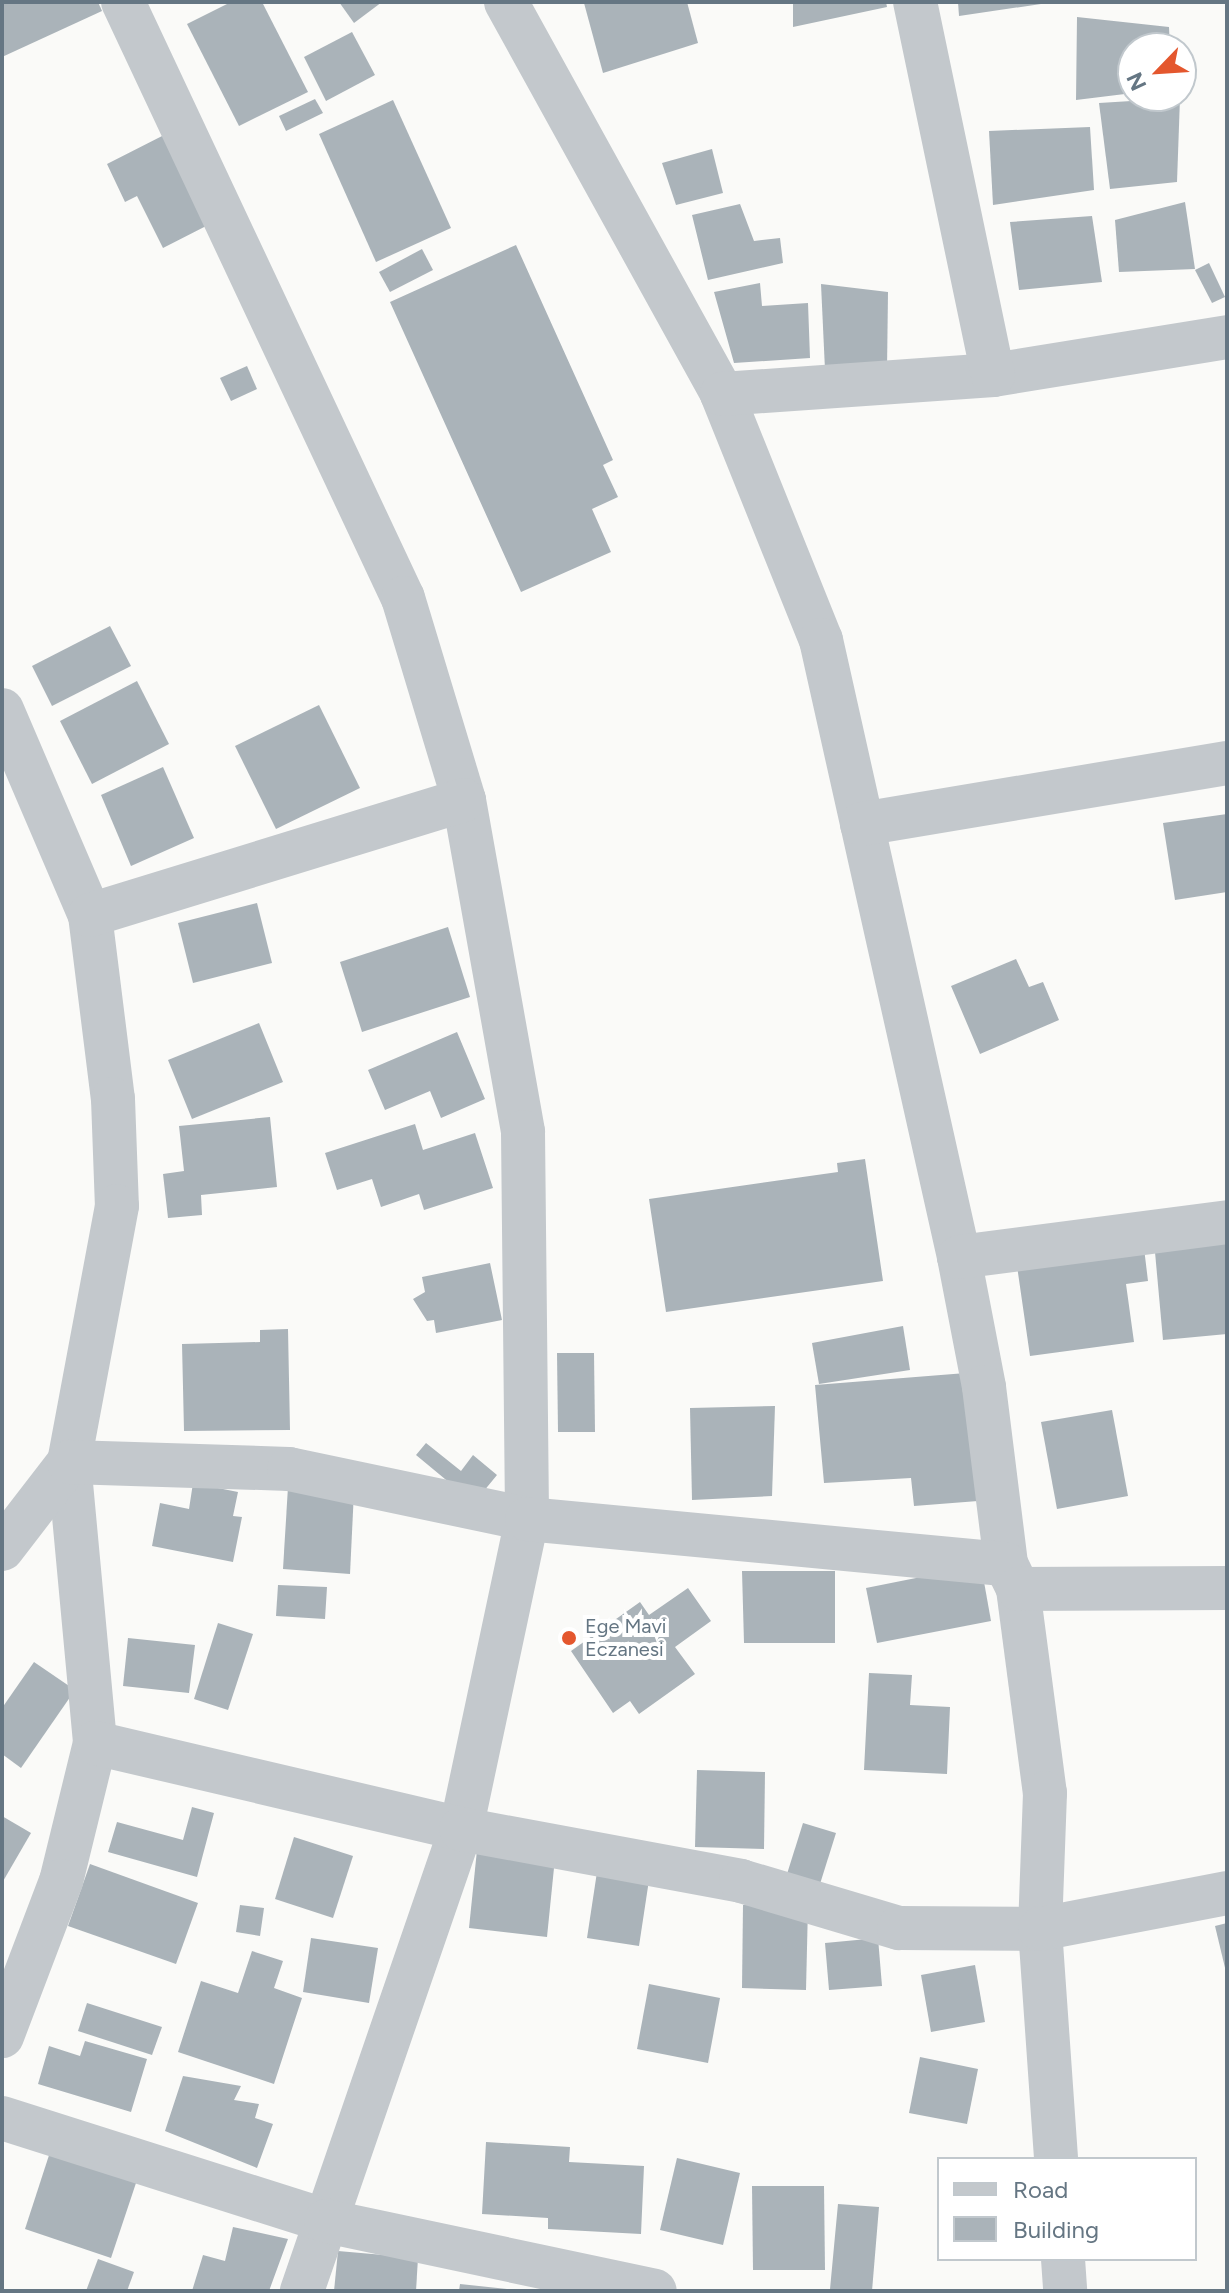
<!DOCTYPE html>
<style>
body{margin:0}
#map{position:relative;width:1229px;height:2293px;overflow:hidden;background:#fafaf8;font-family:Figtree,sans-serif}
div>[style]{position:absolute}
.building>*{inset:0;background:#aab3b9}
.minor>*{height:44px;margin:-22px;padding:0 22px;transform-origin:22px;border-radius:22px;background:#c3c8cc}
.dots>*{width:22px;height:22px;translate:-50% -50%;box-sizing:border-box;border:4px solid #fff;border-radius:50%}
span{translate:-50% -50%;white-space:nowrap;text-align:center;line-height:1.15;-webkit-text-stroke:8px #fff;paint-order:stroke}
.poi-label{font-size:20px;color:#657683}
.left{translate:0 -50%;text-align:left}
.frame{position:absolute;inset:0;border:4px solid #657683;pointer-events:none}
.legend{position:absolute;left:937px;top:2157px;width:260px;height:104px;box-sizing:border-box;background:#fff;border:2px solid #c1c8cd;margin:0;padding:10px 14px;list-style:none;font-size:24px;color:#657683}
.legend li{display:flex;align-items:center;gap:16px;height:40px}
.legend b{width:40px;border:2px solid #c1c8cd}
.north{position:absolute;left:1117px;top:32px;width:80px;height:80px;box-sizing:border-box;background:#fff;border:2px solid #c1c8cd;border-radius:50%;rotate:245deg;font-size:22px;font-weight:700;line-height:32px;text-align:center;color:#657683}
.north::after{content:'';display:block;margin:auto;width:28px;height:36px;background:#e4572e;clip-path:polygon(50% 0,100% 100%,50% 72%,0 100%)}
</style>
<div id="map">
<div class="building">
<div style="clip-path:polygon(2px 2px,98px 2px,102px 11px,2px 57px)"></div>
<div style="clip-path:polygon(231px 2px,262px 2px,308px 92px,239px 126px,187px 24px)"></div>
<div style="clip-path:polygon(339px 2px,382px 2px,354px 23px)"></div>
<div style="clip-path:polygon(687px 2px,698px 43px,603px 73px,584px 3px)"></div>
<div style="clip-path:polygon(793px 2px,886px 2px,887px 7px,793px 27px)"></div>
<div style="clip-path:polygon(958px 2px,1041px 2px,1041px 4px,959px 16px)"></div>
<div style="clip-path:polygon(1077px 17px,1169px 27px,1170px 48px,1133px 48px,1133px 93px,1076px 100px)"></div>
<div style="clip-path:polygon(352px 32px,375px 75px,326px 101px,304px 57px)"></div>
<div style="clip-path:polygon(1180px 98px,1177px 182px,1110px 189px,1099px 103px)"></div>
<div style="clip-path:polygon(315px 99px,323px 113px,286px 131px,279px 116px)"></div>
<div style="clip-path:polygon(393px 100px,451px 228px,376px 262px,319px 134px)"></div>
<div style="clip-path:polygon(1090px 127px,1094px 190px,993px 205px,989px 131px)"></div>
<div style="clip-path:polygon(168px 133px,212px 223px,163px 248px,137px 196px,125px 202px,107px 164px)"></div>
<div style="clip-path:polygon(712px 149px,723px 193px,676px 205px,662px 163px)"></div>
<div style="clip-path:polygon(1185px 202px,1195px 269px,1119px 272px,1115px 220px)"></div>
<div style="clip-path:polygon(740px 204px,754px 241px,780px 238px,783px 263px,708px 280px,692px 215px)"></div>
<div style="clip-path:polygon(1092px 216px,1102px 282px,1019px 290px,1010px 222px)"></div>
<div style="clip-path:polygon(516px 245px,613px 460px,603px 465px,618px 497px,592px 509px,611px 552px,521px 592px,390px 302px)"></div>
<div style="clip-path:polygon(422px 249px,433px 270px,390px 292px,379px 272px)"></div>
<div style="clip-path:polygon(1209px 263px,1225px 297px,1212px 303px,1195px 270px)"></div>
<div style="clip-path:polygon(760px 283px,762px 306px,808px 303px,810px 358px,734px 363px,714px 292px)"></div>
<div style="clip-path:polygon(821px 284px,888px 292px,887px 370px,825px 370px)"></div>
<div style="clip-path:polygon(247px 366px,257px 389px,231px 401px,220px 378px)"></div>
<div style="clip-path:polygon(110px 626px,131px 666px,52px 706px,32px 666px)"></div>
<div style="clip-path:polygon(137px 681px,169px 744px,92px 784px,60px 721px)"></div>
<div style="clip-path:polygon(319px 705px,360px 788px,276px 829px,235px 746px)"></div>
<div style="clip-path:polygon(163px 767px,194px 838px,131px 866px,101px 795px)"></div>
<div style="clip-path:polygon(1227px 814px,1227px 892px,1175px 900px,1163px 823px)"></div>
<div style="clip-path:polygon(257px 903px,272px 963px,193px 983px,178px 923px)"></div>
<div style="clip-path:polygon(448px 927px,470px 997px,362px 1032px,340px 962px)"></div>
<div style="clip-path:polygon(1016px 959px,1029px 987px,1043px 982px,1059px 1020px,980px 1054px,951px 986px)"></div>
<div style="clip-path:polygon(259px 1023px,283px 1082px,192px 1119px,168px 1060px)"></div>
<div style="clip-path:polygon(457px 1032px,485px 1099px,441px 1118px,430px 1091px,385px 1110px,368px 1070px)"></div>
<div style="clip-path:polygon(270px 1117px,277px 1187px,201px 1195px,202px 1215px,168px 1218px,163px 1174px,184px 1171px,179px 1126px)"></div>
<div style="clip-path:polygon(415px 1124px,423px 1150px,475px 1133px,493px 1188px,424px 1210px,419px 1194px,381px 1207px,372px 1179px,337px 1190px,325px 1153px)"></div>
<div style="clip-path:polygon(865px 1159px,883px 1281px,666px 1312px,649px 1199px,838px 1172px,837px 1163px)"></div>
<div style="clip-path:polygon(1227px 1235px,1227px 1334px,1163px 1340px,1154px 1241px)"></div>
<div style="clip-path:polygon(1144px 1248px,1148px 1281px,1126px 1284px,1134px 1342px,1030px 1356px,1017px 1266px)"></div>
<div style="clip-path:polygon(490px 1263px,502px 1320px,436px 1333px,434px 1320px,427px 1321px,413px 1299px,425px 1292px,422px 1277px)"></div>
<div style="clip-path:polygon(903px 1326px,910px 1370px,819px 1384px,812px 1343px)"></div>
<div style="clip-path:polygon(288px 1329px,290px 1430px,184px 1431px,182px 1344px,260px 1342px,260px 1330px)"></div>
<div style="clip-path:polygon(557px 1353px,594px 1353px,595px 1432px,558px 1432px)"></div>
<div style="clip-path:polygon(966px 1373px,978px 1501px,914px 1506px,911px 1478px,824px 1483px,815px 1385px)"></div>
<div style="clip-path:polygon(775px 1406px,772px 1496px,692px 1500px,690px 1408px)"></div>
<div style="clip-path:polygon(1112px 1410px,1128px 1496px,1057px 1509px,1041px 1422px)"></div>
<div style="clip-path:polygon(426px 1443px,461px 1471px,473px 1455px,497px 1475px,474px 1503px,416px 1455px)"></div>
<div style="clip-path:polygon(193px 1483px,238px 1492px,233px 1516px,242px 1517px,233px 1562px,152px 1546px,160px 1503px,189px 1509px)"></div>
<div style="clip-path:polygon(288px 1487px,354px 1491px,350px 1574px,283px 1569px)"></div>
<div style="clip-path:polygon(981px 1565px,991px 1621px,877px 1643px,866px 1588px)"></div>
<div style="clip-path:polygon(742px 1571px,835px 1571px,835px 1643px,744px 1643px)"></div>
<div style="clip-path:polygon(278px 1585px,327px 1587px,325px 1619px,276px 1616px)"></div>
<div style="clip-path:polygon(688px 1588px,711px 1621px,675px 1647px,695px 1674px,639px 1714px,630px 1701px,613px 1713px,571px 1651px,640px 1602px,649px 1615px)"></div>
<div style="clip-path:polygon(218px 1623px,253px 1634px,228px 1710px,194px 1699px)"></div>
<div style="clip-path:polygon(128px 1638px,195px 1645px,189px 1693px,123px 1686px)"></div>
<div style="clip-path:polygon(34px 1662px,75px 1690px,21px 1768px,2px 1754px,2px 1708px)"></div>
<div style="clip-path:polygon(869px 1673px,912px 1675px,910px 1705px,950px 1707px,947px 1774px,864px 1770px)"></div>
<div style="clip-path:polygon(697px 1770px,765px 1772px,764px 1849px,695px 1847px)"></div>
<div style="clip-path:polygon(192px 1807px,214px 1813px,197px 1877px,108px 1852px,117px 1822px,183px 1840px)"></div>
<div style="clip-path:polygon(2px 1816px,31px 1833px,2px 1883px)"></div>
<div style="clip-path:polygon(803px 1823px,836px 1833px,820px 1884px,787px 1874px)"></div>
<div style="clip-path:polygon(294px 1837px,353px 1856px,333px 1918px,275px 1899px)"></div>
<div style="clip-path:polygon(477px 1850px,555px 1858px,547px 1937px,469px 1928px)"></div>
<div style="clip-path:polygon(90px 1864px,198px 1903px,176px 1964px,68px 1926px)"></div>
<div style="clip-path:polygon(597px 1872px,649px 1880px,639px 1946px,587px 1938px)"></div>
<div style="clip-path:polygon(240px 1905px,264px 1908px,260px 1936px,236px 1932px)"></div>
<div style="clip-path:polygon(743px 1905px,808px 1906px,806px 1990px,742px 1988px)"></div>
<div style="clip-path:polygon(1227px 1923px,1227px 1972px,1226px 1972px,1215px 1926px)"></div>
<div style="clip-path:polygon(311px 1938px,378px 1948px,369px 2003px,303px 1992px)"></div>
<div style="clip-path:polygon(878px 1938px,882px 1986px,829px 1990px,825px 1943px)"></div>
<div style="clip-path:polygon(252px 1951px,283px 1961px,274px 1988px,302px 1998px,274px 2084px,178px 2052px,201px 1981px,238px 1993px)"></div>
<div style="clip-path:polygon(975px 1965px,985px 2022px,931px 2032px,921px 1975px)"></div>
<div style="clip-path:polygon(649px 1984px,720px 1998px,708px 2063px,637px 2049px)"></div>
<div style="clip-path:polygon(87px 2003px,162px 2027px,152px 2055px,78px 2031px)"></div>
<div style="clip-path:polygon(85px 2041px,147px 2059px,131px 2112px,38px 2084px,49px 2046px,80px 2056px)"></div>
<div style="clip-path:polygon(920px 2057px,978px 2069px,967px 2124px,909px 2113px)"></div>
<div style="clip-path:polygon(183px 2076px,241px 2086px,234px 2100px,259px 2104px,255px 2118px,273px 2124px,257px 2168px,165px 2131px)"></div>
<div style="clip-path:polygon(486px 2142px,570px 2147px,569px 2162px,644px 2166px,641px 2234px,548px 2229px,548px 2218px,482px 2214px)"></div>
<div style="clip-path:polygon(52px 2146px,139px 2174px,111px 2258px,25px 2229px)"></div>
<div style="clip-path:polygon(677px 2158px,740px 2173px,723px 2245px,660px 2230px)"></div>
<div style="clip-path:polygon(752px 2186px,824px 2186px,825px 2270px,753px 2270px)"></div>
<div style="clip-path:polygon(838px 2204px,879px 2207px,872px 2291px,830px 2289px)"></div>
<div style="clip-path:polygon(233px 2227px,288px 2239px,269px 2291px,192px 2291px,203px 2255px,225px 2261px)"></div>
<div style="clip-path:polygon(338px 2251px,418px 2258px,416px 2291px,334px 2291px)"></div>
<div style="clip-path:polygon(98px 2259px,134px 2272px,127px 2291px,86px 2291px)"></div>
<div style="clip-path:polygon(460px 2284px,507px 2289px,507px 2291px,459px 2291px)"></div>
</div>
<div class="minor">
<div style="left:123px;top:2px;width:658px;rotate:64.84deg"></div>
<div style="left:403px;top:598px;width:211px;rotate:73.2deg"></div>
<div style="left:464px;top:800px;width:337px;rotate:79.9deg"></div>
<div style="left:523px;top:1132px;width:387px;rotate:89.4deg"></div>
<div style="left:527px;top:1519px;width:317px;rotate:102deg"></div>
<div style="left:461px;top:1829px;width:489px;rotate:109deg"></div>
<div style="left:506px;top:2px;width:448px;rotate:61.1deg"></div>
<div style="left:722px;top:394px;width:265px;rotate:68.1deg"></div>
<div style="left:821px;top:640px;width:632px;rotate:77.39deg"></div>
<div style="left:959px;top:1257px;width:132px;rotate:79.1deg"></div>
<div style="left:984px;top:1387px;width:178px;rotate:82.9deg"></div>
<div style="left:1006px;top:1564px;width:28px;rotate:64deg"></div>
<div style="left:1018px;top:1589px;width:206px;rotate:82.5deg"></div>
<div style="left:1045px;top:1793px;width:136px;rotate:92.1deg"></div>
<div style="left:1040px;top:1929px;width:231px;rotate:86deg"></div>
<div style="left:993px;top:375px;width:237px;rotate:-9.2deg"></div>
<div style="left:722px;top:394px;width:272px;rotate:-4deg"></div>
<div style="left:993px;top:375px;width:381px;rotate:-101.8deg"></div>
<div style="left:2px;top:710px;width:223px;rotate:66.8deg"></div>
<div style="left:90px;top:915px;width:185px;rotate:82.9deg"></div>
<div style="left:113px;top:1099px;width:107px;rotate:87.9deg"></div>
<div style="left:117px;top:1206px;width:260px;rotate:100.6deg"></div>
<div style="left:69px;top:1462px;width:282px;rotate:84.7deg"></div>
<div style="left:95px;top:1743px;width:142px;rotate:103.8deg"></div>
<div style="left:61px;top:1881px;width:166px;rotate:110.8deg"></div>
<div style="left:862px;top:824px;width:370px;rotate:-9.5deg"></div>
<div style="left:90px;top:915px;width:391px;rotate:-17.1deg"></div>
<div style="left:959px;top:1257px;width:270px;rotate:-7.4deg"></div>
<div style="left:2px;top:1549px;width:110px;rotate:-52.4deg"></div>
<div style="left:69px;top:1462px;width:220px;rotate:1.8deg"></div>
<div style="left:289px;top:1469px;width:243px;rotate:11.9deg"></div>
<div style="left:527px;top:1519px;width:481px;rotate:5.4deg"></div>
<div style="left:1018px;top:1589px;width:209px;rotate:-0.3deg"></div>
<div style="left:95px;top:1743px;width:376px;rotate:13.2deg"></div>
<div style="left:461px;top:1829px;width:285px;rotate:10.5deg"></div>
<div style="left:741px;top:1881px;width:165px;rotate:16.6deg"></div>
<div style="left:899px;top:1928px;width:141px;rotate:0.4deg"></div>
<div style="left:1040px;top:1929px;width:190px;rotate:-10.9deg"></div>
<div style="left:2px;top:2118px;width:340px;rotate:17.6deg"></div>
<div style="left:326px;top:2221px;width:336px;rotate:12deg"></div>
<div style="left:1063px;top:2259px;width:32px;rotate:86deg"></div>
</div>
<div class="dots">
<div style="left:569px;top:1638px;background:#e4572e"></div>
</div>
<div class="poi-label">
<span class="left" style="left:585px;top:1638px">Ege Mavi<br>Eczanesi</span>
</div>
<div class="frame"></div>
<ul class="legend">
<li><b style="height:10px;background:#c3c8cc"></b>Road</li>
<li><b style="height:22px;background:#aab3b9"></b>Building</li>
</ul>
<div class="north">N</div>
</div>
